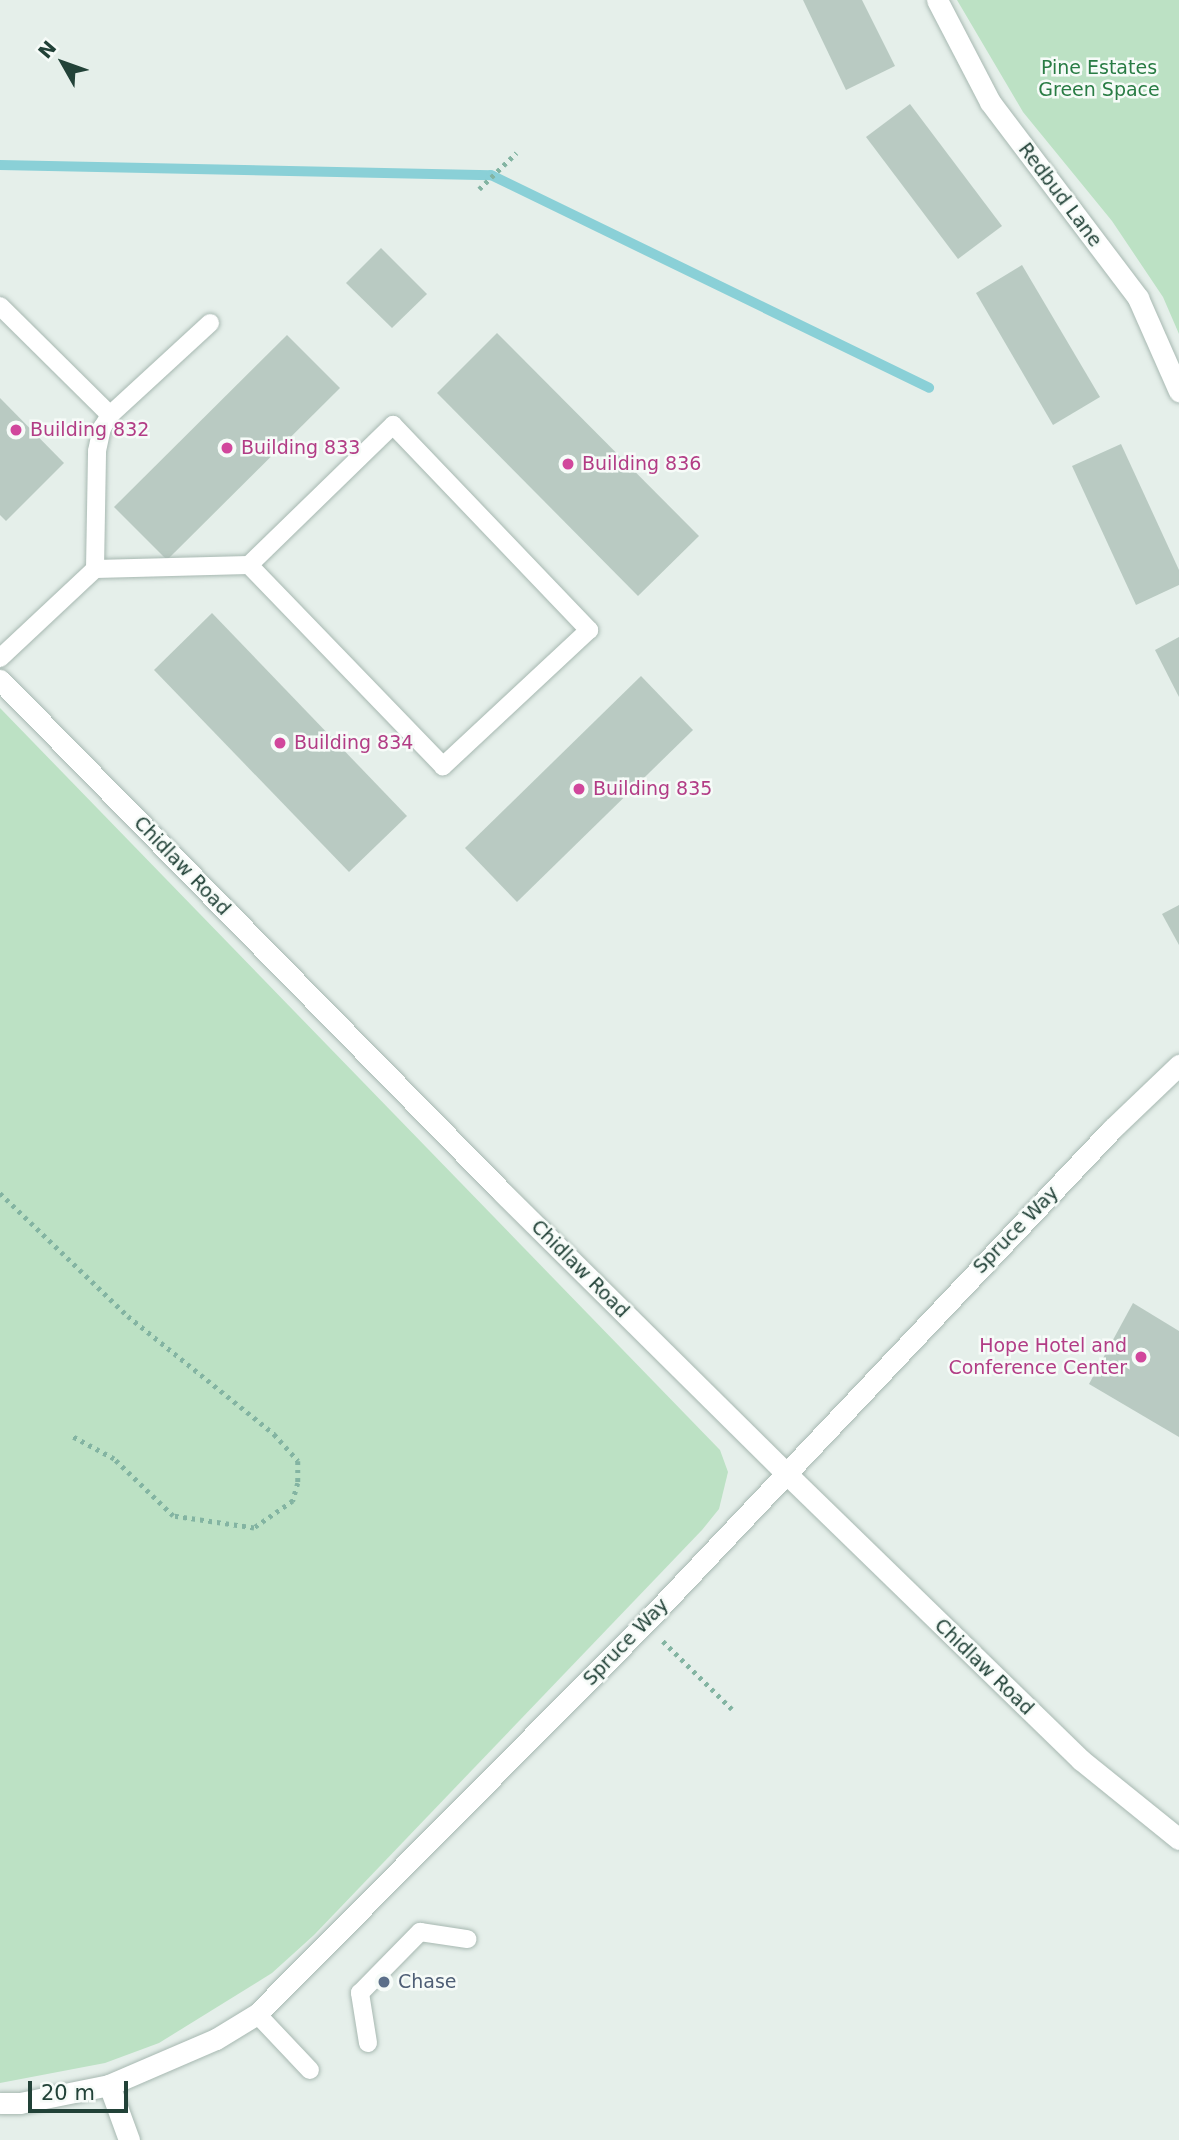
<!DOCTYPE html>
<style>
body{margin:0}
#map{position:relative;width:1179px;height:2140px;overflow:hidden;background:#e5efea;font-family:"DejaVu Sans",sans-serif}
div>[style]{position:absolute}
.green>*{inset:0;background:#bce1c4}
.stream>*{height:10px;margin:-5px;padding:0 5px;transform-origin:5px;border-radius:5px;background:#8ad0d7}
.building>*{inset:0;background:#b9cac2}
.path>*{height:4.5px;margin-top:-2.25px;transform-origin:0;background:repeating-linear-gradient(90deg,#83b4a2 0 3.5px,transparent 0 8.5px)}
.roads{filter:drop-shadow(0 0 2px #a7b8b1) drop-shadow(0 0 2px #a7b8b1)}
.service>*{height:18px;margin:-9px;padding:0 9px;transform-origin:9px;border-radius:9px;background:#fff}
.minor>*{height:21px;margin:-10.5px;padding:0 10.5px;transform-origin:10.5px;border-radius:10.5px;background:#fff}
.tertiary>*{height:21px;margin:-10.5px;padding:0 10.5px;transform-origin:10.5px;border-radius:10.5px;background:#fff}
.dots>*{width:19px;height:19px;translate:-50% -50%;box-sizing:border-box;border:4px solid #f6fbf8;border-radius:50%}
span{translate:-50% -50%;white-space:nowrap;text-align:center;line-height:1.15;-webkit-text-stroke:5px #f6fbf8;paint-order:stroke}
.park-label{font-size:19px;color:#297c44}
.street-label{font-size:19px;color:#224238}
.hotel-label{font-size:19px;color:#b23c85}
.left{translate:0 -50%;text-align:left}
.right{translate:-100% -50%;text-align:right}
.service-label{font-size:19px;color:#4e5e75}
.north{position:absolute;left:28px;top:28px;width:70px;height:70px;-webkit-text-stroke:5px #f6fbf8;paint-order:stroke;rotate:310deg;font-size:19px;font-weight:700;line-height:28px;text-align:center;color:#224238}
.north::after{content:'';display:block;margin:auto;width:24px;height:32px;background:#224238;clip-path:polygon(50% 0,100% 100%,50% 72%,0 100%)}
.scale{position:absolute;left:28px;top:2081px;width:100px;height:32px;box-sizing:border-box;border:4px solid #224238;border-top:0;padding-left:9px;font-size:21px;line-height:24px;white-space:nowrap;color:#224238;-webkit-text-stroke:5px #f6fbf8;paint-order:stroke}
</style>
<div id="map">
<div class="green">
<div style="clip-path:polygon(957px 0,1179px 0,1179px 334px,1163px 297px,1112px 221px,1023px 112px)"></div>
<div style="clip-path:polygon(0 708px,720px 1450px,728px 1472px,719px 1509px,702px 1530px,314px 1935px,272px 1973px,159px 2043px,105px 2063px,0 2083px)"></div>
</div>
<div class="stream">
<div style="left:0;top:165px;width:491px;rotate:1.2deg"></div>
<div style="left:491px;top:175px;width:487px;rotate:25.9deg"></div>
</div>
<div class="building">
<div style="clip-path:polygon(803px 0,862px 0,895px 66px,846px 90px)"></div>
<div style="clip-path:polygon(910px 104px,1002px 226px,958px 259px,866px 137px)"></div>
<div style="clip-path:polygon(381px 248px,427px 294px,392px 328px,346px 283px)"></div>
<div style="clip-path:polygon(1022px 265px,1100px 397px,1053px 425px,976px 293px)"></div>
<div style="clip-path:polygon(497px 333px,699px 536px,638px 596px,437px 393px)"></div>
<div style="clip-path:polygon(287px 335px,340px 388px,167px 560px,114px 507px)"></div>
<div style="clip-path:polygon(0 398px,64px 463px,6px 521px,0 515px)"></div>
<div style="clip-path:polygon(1121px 444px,1179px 570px,1179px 585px,1136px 605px,1072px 466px)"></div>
<div style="clip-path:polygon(212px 613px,407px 816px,349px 872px,154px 670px)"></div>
<div style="clip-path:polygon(1179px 637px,1179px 697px,1155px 650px)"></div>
<div style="clip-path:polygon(641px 676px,693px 730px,517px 902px,465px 848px)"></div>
<div style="clip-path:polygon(1179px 905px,1179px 945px,1162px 914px)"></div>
<div style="clip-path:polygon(1133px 1303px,1179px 1331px,1179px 1437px,1089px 1384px)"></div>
</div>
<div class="path">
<div style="left:479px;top:189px;width:52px;rotate:-44.2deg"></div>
<div style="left:0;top:1193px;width:178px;rotate:43.9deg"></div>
<div style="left:128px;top:1316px;width:188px;rotate:38.9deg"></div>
<div style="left:274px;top:1434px;width:36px;rotate:48deg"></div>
<div style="left:298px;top:1461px;width:22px;rotate:90deg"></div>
<div style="left:298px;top:1483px;width:19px;rotate:106deg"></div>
<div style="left:293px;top:1501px;width:47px;rotate:145.3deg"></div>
<div style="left:254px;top:1528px;width:82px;rotate:-171.6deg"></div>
<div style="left:173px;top:1516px;width:82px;rotate:-136deg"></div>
<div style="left:114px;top:1459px;width:47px;rotate:-151.8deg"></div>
<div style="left:663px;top:1641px;width:97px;rotate:44.6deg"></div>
</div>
<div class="roads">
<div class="service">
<div style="left:0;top:306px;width:155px;rotate:44.7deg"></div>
<div style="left:95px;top:569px;width:118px;rotate:-89deg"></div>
<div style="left:97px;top:451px;width:24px;rotate:-78deg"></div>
<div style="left:102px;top:428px;width:15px;rotate:-58deg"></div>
<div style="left:110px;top:415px;width:136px;rotate:-42.6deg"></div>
<div style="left:0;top:658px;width:130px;rotate:-43.1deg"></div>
<div style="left:95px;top:569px;width:154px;rotate:-1.5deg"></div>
<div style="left:249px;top:565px;width:201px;rotate:-44.2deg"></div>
<div style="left:393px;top:425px;width:284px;rotate:46.3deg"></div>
<div style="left:589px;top:630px;width:200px;rotate:137deg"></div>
<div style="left:443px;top:766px;width:279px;rotate:-134deg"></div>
<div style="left:257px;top:2014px;width:77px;rotate:46.6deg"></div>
<div style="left:368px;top:2043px;width:51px;rotate:-99.1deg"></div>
<div style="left:360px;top:1993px;width:86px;rotate:-45.5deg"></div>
<div style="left:420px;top:1932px;width:48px;rotate:8.5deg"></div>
</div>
<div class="minor">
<div style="left:937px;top:0;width:115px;rotate:62.5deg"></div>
<div style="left:990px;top:102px;width:246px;rotate:52.9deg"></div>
<div style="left:1138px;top:298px;width:102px;rotate:66.2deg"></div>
<div style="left:0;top:680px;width:718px;rotate:45.56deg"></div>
<div style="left:503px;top:1193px;width:401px;rotate:44.7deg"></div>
<div style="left:109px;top:2085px;width:59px;rotate:70deg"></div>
</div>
<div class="tertiary">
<div style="left:788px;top:1475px;width:409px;rotate:44.2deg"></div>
<div style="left:1081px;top:1760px;width:126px;rotate:38.9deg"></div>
<div style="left:0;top:2103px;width:20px"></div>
<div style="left:20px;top:2103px;width:91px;rotate:-11.4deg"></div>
<div style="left:109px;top:2085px;width:116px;rotate:-23.3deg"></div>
<div style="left:216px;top:2039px;width:48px;rotate:-31.4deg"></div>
<div style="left:257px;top:2014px;width:551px;rotate:-45.22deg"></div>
<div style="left:645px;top:1623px;width:680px;rotate:-46.61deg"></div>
<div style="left:1112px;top:1129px;width:93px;rotate:-43.7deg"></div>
</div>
</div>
<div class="dots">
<div style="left:16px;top:430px;background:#d1479c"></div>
<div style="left:227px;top:448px;background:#d1479c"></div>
<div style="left:568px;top:464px;background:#d1479c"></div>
<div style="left:280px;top:743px;background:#d1479c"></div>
<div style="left:579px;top:789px;background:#d1479c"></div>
<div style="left:1141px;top:1357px;background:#d1479c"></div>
<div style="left:384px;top:1982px;background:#5c6f8a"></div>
</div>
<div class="park-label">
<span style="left:1099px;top:79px">Pine Estates<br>Green Space</span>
</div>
<div class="street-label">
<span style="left:1060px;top:195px;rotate:53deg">Redbud Lane</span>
<span style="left:182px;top:866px;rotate:46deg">Chidlaw Road</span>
<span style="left:1016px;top:1230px;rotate:-46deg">Spruce Way</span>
<span style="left:580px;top:1269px;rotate:45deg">Chidlaw Road</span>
<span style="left:626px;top:1642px;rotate:-46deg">Spruce Way</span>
<span style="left:984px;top:1667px;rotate:44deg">Chidlaw Road</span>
</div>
<div class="hotel-label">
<span class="left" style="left:30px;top:430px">Building 832</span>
<span class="left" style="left:241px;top:448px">Building 833</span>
<span class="left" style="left:582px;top:464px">Building 836</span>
<span class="left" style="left:294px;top:743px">Building 834</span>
<span class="left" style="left:593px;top:789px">Building 835</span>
<span class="right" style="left:1127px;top:1357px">Hope Hotel and<br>Conference Center</span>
</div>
<div class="service-label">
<span class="left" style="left:398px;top:1982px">Chase</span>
</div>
<div class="north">N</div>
<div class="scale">20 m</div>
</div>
